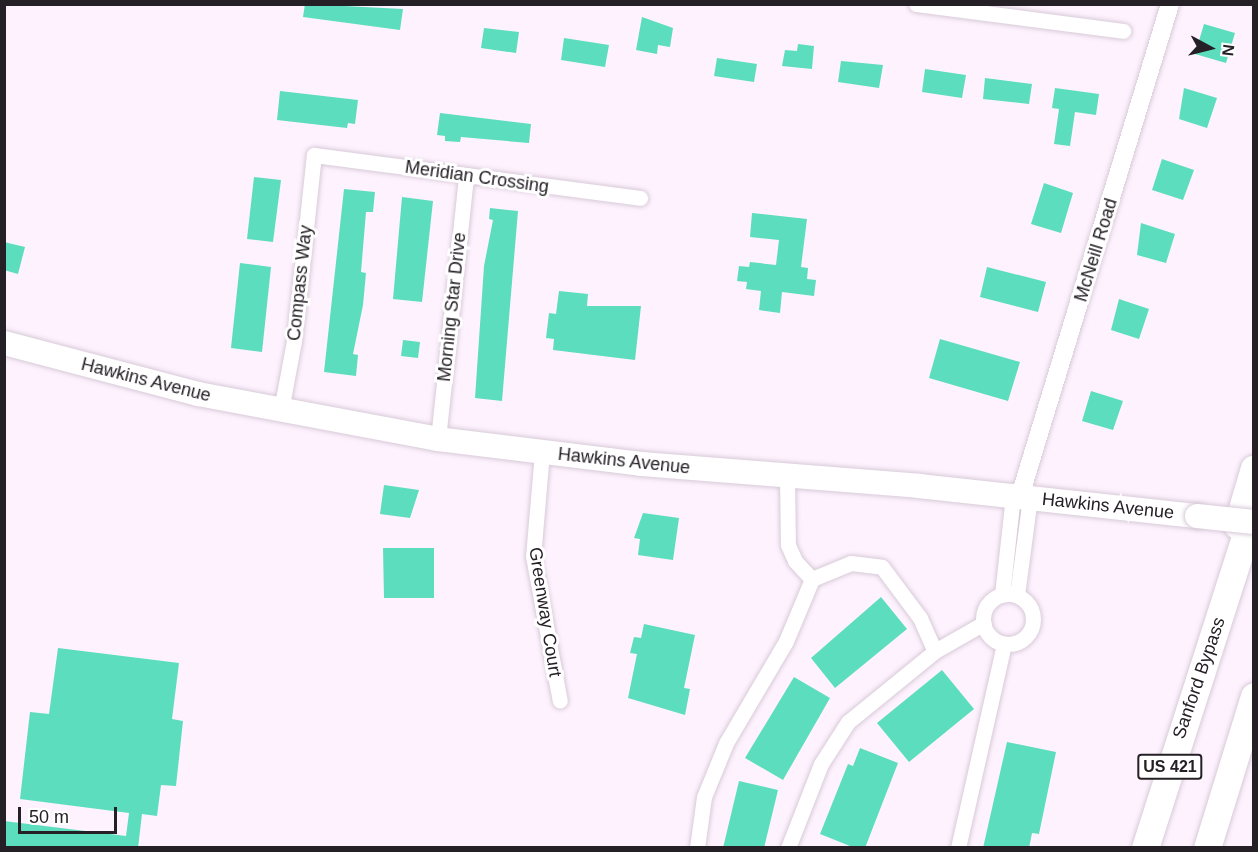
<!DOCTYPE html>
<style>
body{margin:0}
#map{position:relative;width:1258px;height:852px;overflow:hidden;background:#fef2fe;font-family:Arial,sans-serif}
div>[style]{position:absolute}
.building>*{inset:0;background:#5cddbd}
.roads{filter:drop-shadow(0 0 2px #d8cad8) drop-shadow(0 0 2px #d8cad8)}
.minor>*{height:15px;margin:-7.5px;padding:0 7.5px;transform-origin:7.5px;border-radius:7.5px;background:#fff}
.minor>.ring{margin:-7.5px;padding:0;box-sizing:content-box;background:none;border:15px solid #fff;border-radius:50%}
.tertiary>*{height:18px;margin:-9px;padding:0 9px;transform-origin:9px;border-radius:9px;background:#fff}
.primary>*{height:24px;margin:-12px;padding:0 12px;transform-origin:12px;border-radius:12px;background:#fff}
.motorway>*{height:27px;margin:-13.5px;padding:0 13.5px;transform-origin:13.5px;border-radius:13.5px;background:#fff}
.bridges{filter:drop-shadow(0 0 2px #d8cad8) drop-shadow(0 0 2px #d8cad8)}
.primary-bridge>*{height:24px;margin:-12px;padding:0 12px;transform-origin:12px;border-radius:12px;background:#fff}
span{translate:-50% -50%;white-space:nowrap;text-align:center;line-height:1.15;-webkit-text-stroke:6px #fff;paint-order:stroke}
.shield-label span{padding:2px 4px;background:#fff;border:2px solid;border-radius:4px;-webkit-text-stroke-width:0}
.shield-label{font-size:16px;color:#252025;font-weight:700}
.street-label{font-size:18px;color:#252025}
.frame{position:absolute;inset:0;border:6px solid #252025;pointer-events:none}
.north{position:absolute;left:1180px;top:18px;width:60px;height:60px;-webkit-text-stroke:4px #fff;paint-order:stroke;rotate:97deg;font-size:16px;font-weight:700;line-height:24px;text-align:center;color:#252025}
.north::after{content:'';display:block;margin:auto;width:21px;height:27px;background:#252025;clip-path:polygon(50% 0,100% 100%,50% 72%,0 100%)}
.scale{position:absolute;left:18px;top:807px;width:99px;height:27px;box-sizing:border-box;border:3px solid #252025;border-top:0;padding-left:8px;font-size:18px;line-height:21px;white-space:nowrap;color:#252025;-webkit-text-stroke:4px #fff;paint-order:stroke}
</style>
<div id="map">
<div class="building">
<div style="clip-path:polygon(305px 4px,403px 9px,400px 30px,303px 17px)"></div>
<div style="clip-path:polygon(642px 17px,673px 28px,670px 47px,658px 45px,657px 54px,636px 50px)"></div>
<div style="clip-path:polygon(1204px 24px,1235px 33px,1226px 63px,1195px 54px)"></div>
<div style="clip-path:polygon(484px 28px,519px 32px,516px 53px,481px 48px)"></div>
<div style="clip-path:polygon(564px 38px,609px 45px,605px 67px,561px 60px)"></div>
<div style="clip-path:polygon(798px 44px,814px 46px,812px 69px,782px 66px,785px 50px,797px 51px)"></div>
<div style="clip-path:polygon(717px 58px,757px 64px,754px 82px,714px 76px)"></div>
<div style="clip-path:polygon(841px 61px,883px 65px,879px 88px,838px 82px)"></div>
<div style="clip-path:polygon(925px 69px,966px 75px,962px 98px,922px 92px)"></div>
<div style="clip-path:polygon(985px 78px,1032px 84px,1029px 104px,983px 99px)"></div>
<div style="clip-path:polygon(1055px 88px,1099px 94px,1096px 115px,1075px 112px,1070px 146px,1054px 144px,1059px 109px,1052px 108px)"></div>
<div style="clip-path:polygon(1184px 88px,1217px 98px,1207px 128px,1179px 119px)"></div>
<div style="clip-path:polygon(280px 91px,358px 100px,355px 124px,348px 123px,347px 128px,277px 120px)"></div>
<div style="clip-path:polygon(440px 113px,531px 124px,529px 143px,461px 137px,460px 142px,445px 141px,445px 136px,437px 135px)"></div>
<div style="clip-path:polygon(1162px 159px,1194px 170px,1183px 200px,1152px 190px)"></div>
<div style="clip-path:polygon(254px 177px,281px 180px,273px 242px,247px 239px)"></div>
<div style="clip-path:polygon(1044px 183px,1073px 193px,1061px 233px,1031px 224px)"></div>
<div style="clip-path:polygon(344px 189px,375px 192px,373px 212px,366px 212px,361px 272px,366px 273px,363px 305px,353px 354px,358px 355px,356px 376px,324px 372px)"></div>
<div style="clip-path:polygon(402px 197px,433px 201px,422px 302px,393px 299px)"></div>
<div style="clip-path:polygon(490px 208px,518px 211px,502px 401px,475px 398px,484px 266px,493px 220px,489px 219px)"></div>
<div style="clip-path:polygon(752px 213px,807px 219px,801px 267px,808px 268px,807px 279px,816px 280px,814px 296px,782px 292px,780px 313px,759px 310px,761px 291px,746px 289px,747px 282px,737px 281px,739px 266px,749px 267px,750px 262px,776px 265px,779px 240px,750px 237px)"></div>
<div style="clip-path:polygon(1141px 223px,1175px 234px,1166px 263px,1137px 255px)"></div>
<div style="clip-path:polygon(4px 242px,25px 247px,18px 274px,4px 270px)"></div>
<div style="clip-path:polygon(240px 263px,271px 267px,262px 352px,231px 348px)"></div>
<div style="clip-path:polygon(987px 267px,1046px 282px,1038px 312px,980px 297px)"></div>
<div style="clip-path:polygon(559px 291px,588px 294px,587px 306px,641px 306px,635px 360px,553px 350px,554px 339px,546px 338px,549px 313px,556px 314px)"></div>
<div style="clip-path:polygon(1119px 299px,1149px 309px,1139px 339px,1111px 330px)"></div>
<div style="clip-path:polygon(940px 339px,1020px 362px,1008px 401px,929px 378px)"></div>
<div style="clip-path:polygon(403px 340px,420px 342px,418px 358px,401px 356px)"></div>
<div style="clip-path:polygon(1091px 391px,1123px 401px,1113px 430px,1082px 421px)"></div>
<div style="clip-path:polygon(384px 485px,419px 490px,410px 518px,380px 514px)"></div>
<div style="clip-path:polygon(643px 513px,679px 518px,673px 560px,638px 555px,640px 539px,634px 538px)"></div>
<div style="clip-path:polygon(383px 548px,434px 548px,434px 598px,384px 598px)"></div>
<div style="clip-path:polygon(881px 597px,907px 629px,835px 688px,811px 658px)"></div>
<div style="clip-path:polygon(644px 624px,695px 635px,684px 688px,690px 689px,685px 715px,628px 698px,637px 654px,630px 653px,634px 637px,641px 638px)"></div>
<div style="clip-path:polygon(58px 648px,179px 663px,172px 719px,183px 721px,176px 786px,161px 785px,157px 816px,142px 814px,138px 848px,4px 848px,4px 821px,126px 836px,129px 813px,20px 799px,30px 712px,49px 714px)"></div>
<div style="clip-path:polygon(942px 670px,974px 709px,909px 762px,877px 723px)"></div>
<div style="clip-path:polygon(794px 677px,830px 698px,783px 780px,745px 758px)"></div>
<div style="clip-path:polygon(1007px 742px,1056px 752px,1039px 834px,1032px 833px,1029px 848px,983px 848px)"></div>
<div style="clip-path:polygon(860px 748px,898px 763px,865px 848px,855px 848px,820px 834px,848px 764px,853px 766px)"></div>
<div style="clip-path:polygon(739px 781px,778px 790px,764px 848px,723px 848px)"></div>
</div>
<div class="roads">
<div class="minor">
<div style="left:916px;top:4px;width:209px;rotate:7.4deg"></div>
<div style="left:281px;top:410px;width:70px;rotate:-79.3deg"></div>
<div style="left:294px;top:341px;width:187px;rotate:-83.9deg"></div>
<div style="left:314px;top:155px;width:329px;rotate:7.5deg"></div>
<div style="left:438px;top:439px;width:264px;rotate:-83.9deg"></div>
<div style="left:542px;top:452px;width:104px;rotate:94.9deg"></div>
<div style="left:533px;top:556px;width:147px;rotate:79.5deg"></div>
<div style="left:787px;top:476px;width:69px;rotate:89.2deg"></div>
<div style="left:788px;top:545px;width:17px;rotate:66deg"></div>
<div style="left:795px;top:561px;width:25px;rotate:47deg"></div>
<div class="ring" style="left:983px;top:594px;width:35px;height:35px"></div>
<div style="left:1002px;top:595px;width:100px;rotate:-83.7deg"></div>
<div style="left:1017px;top:595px;width:99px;rotate:-82.4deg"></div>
<div style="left:697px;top:848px;width:51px;rotate:-82.2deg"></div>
<div style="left:704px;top:797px;width:58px;rotate:-67.8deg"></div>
<div style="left:726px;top:743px;width:118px;rotate:-59.5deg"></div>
<div style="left:786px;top:641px;width:67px;rotate:-67.2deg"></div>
<div style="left:812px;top:579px;width:42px;rotate:-22.3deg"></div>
<div style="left:851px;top:563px;width:31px;rotate:7deg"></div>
<div style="left:882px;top:567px;width:64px;rotate:53.3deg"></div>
<div style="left:920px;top:618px;width:36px;rotate:66deg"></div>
<div style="left:788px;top:848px;width:90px;rotate:-68.6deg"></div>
<div style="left:821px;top:764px;width:50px;rotate:-57.3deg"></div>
<div style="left:848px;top:722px;width:112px;rotate:-39.2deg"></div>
<div style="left:935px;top:651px;width:56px;rotate:-29.7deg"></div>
<div style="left:958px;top:848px;width:209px;rotate:-77.3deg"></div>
</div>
<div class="tertiary">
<div style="left:1020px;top:496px;width:514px;rotate:-73.04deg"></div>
</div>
<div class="primary">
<div style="left:4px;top:343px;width:201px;rotate:14.7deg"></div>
<div style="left:198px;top:394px;width:244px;rotate:10.6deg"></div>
<div style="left:438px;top:439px;width:205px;rotate:7deg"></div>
<div style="left:641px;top:464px;width:279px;rotate:4.5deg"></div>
<div style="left:919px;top:486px;width:280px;rotate:6.2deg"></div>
</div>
<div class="motorway">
<div style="left:1237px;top:525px;width:59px;rotate:-73.4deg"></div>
<div style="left:1145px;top:848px;width:356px;rotate:-72.2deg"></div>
<div style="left:1207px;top:848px;width:159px;rotate:-72.8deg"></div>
</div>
</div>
<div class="bridges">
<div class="primary-bridge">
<div style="left:1197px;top:516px;width:57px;rotate:6deg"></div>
</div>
</div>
<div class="shield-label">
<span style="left:1170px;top:767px">US 421</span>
</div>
<div class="street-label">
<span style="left:477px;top:177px;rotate:8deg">Meridian Crossing</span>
<span style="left:1096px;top:250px;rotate:-73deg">McNeill Road</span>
<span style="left:300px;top:283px;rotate:-84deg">Compass Way</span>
<span style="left:452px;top:307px;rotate:-84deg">Morning Star Drive</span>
<span style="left:146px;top:380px;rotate:14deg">Hawkins Avenue</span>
<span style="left:624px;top:461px;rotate:6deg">Hawkins Avenue</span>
<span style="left:1108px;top:506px;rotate:6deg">Hawkins Avenue</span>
<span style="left:545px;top:612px;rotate:81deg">Greenway Court</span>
<span style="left:1199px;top:678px;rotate:-71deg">Sanford Bypass</span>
</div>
<div class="frame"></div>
<div class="north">N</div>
<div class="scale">50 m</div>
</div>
